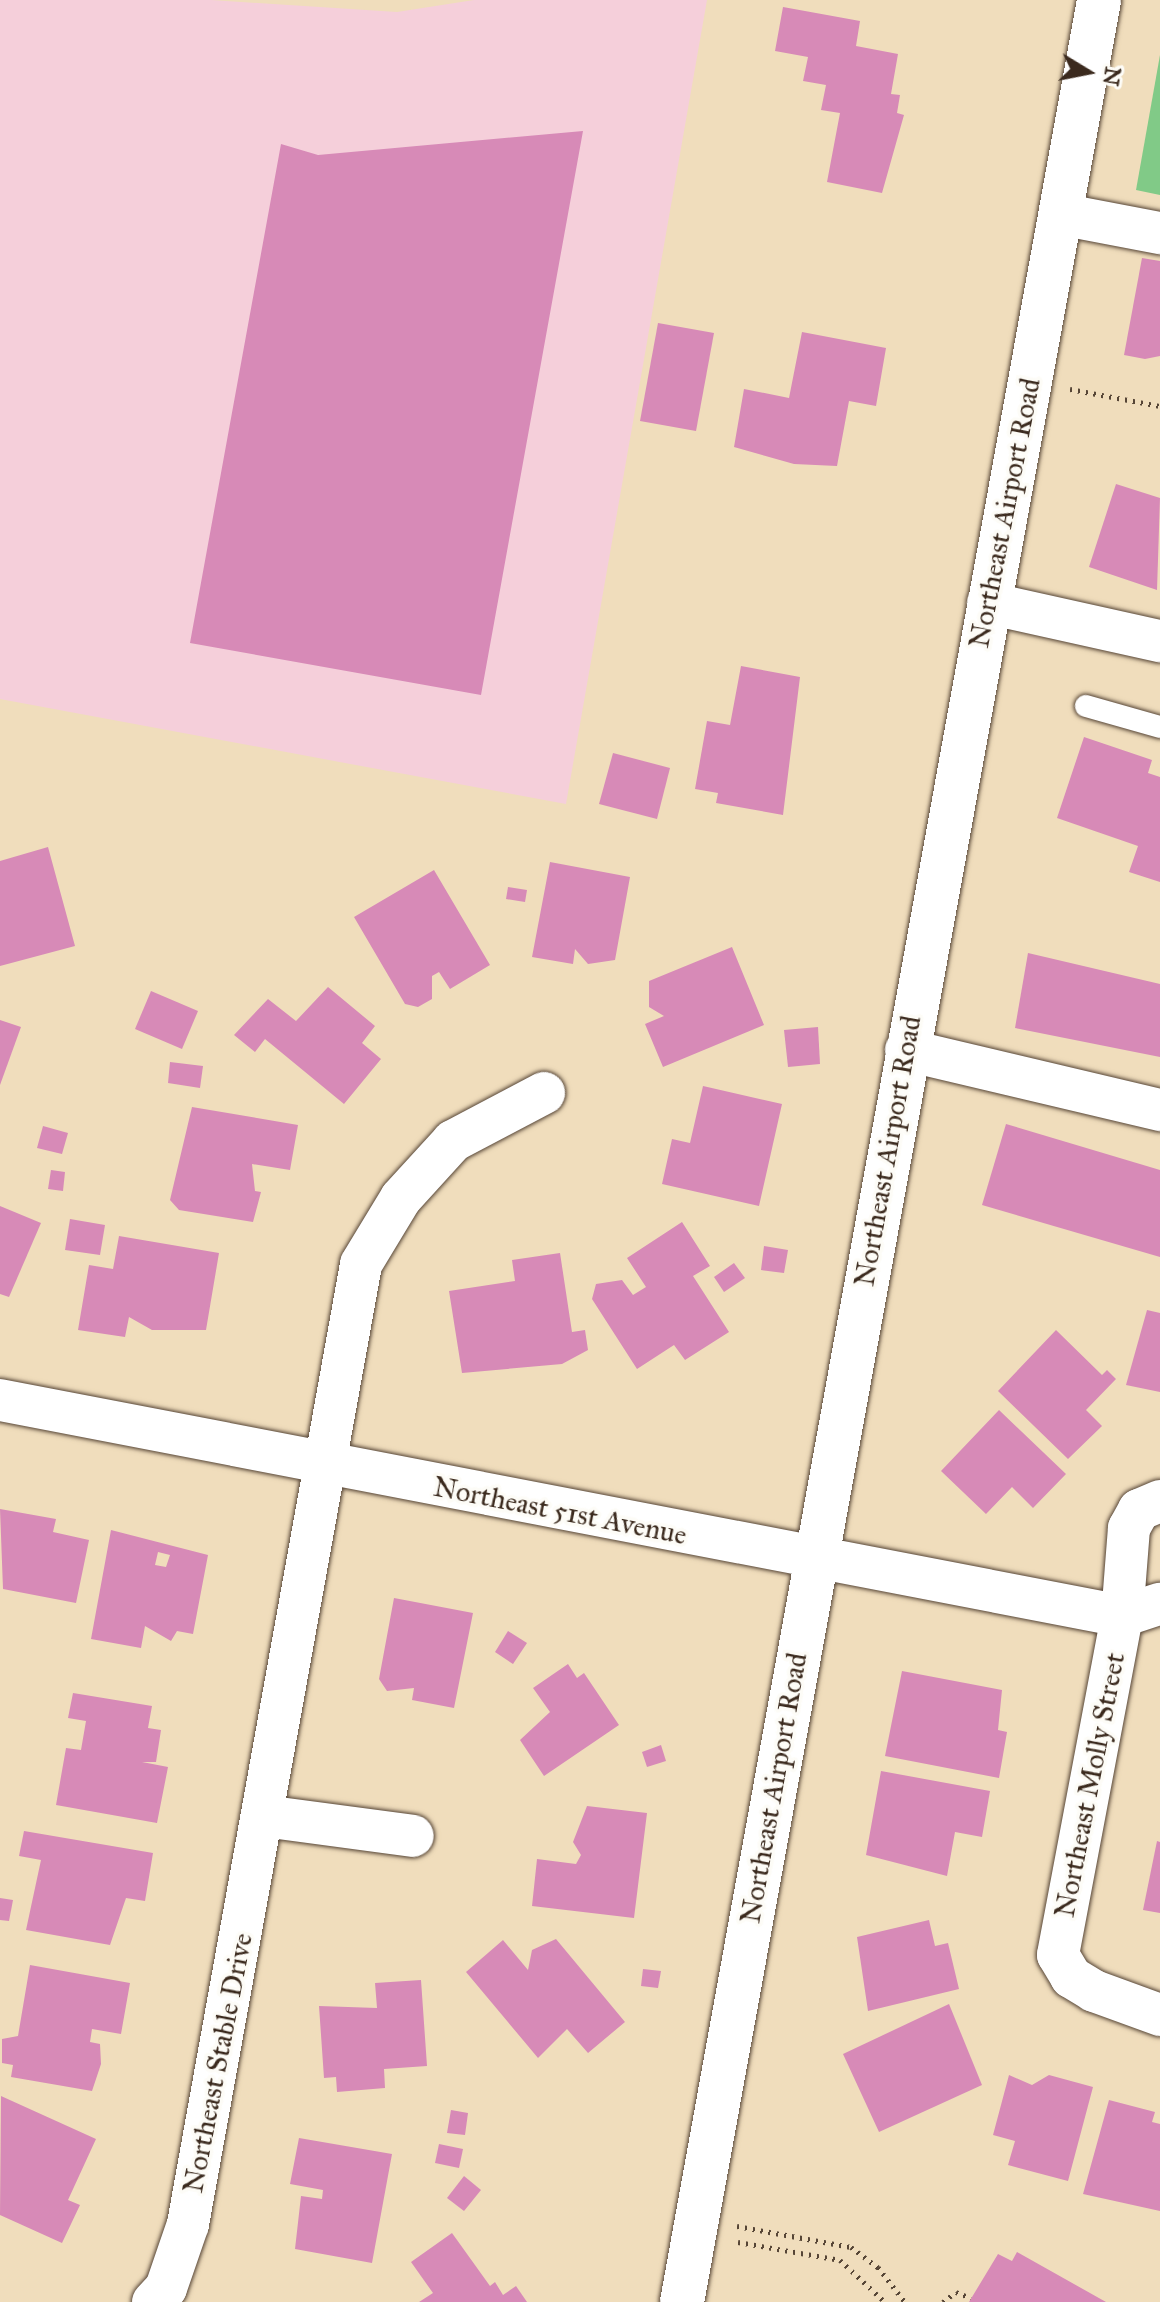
<!DOCTYPE html>
<style>
body{margin:0}
#map{position:relative;width:1160px;height:2302px;overflow:hidden;background:#f0ddbc;font-family:"IM FELL Great Primer",serif}
div>[style]{position:absolute}
.built>*{inset:0;background:#f5cfda}
.green>*{inset:0;background:#81ca87}
.building>*{inset:0;background:#d78ab7}
.path>*{height:5px;margin-top:-2.5px;transform-origin:0;background:repeating-linear-gradient(90deg,#564536 0 2px,transparent 0 8px)}
.roads{filter:drop-shadow(0 0 2px #564536) drop-shadow(0 0 2px #564536)}
.lane>*{height:22px;margin:-11px;padding:0 11px;transform-origin:11px;border-radius:11px;background:#fff}
.street>*{height:42px;margin:-21px;padding:0 21px;transform-origin:21px;border-radius:21px;background:#fff}
.secondary>*{height:44px;margin:-22px;padding:0 22px;transform-origin:22px;border-radius:22px;background:#fff}
span{translate:-50% -50%;white-space:nowrap;text-align:center;line-height:1.15;-webkit-text-stroke:7px #fdfcf7;paint-order:stroke}
.street-label{font-size:28px;color:#3b2a1e}
.north{position:absolute;left:1048px;top:32px;width:80px;height:80px;-webkit-text-stroke:6px #fdfcf7;paint-order:stroke;rotate:100deg;font-size:22px;font-weight:700;line-height:32px;text-align:center;color:#3b2a1e}
.north::after{content:'';display:block;margin:auto;width:28px;height:36px;background:#3b2a1e;clip-path:polygon(50% 0,100% 100%,50% 72%,0 100%)}
</style>
<div id="map">
<div class="built">
<div style="clip-path:polygon(0 0,211px 0,397px 12px,474px 0,707px 0,566px 804px,0 699px)"></div>
</div>
<div class="green">
<div style="clip-path:polygon(1160px 55px,1160px 195px,1136px 190px)"></div>
</div>
<div class="building">
<div style="clip-path:polygon(783px 7px,860px 21px,856px 46px,898px 54px,891px 94px,900px 95px,897px 113px,904px 115px,882px 193px,827px 182px,840px 113px,821px 110px,826px 85px,803px 81px,808px 57px,775px 51px)"></div>
<div style="clip-path:polygon(583px 131px,481px 695px,190px 643px,281px 144px,318px 155px)"></div>
<div style="clip-path:polygon(1142px 258px,1160px 261px,1160px 356px,1145px 359px,1124px 355px)"></div>
<div style="clip-path:polygon(658px 323px,714px 333px,696px 431px,640px 421px)"></div>
<div style="clip-path:polygon(802px 332px,886px 348px,876px 406px,849px 401px,837px 466px,794px 464px,734px 447px,744px 389px,789px 398px)"></div>
<div style="clip-path:polygon(1116px 484px,1160px 498px,1157px 590px,1089px 567px)"></div>
<div style="clip-path:polygon(741px 666px,800px 677px,783px 815px,716px 803px,718px 793px,695px 789px,707px 721px,730px 725px)"></div>
<div style="clip-path:polygon(1084px 737px,1152px 760px,1148px 773px,1160px 777px,1160px 882px,1129px 872px,1138px 846px,1057px 818px)"></div>
<div style="clip-path:polygon(613px 753px,670px 768px,657px 819px,599px 804px)"></div>
<div style="clip-path:polygon(48px 847px,75px 946px,0 966px,0 861px)"></div>
<div style="clip-path:polygon(550px 862px,630px 877px,615px 960px,588px 964px,575px 949px,573px 964px,532px 957px)"></div>
<div style="clip-path:polygon(434px 870px,490px 965px,450px 989px,439px 972px,432px 976px,432px 999px,418px 1007px,405px 1004px,354px 917px)"></div>
<div style="clip-path:polygon(508px 887px,527px 890px,525px 902px,506px 899px)"></div>
<div style="clip-path:polygon(732px 947px,764px 1025px,663px 1067px,645px 1024px,664px 1016px,649px 1007px,649px 981px)"></div>
<div style="clip-path:polygon(1028px 953px,1160px 984px,1160px 1057px,1015px 1028px)"></div>
<div style="clip-path:polygon(328px 987px,375px 1026px,362px 1043px,381px 1059px,344px 1104px,265px 1039px,255px 1052px,234px 1035px,268px 999px,296px 1021px)"></div>
<div style="clip-path:polygon(151px 991px,198px 1011px,182px 1049px,135px 1029px)"></div>
<div style="clip-path:polygon(0 1020px,21px 1027px,0 1085px)"></div>
<div style="clip-path:polygon(818px 1027px,820px 1064px,788px 1067px,784px 1030px)"></div>
<div style="clip-path:polygon(170px 1062px,203px 1066px,200px 1088px,168px 1083px)"></div>
<div style="clip-path:polygon(703px 1086px,782px 1104px,759px 1206px,662px 1184px,672px 1139px,690px 1143px)"></div>
<div style="clip-path:polygon(192px 1107px,298px 1125px,290px 1170px,252px 1164px,255px 1191px,261px 1192px,253px 1222px,179px 1210px,170px 1200px)"></div>
<div style="clip-path:polygon(1006px 1124px,1160px 1170px,1160px 1257px,982px 1205px)"></div>
<div style="clip-path:polygon(43px 1126px,68px 1133px,62px 1154px,37px 1148px)"></div>
<div style="clip-path:polygon(51px 1170px,65px 1172px,63px 1191px,48px 1189px)"></div>
<div style="clip-path:polygon(0 1206px,41px 1223px,9px 1297px,0 1294px)"></div>
<div style="clip-path:polygon(70px 1219px,105px 1225px,100px 1255px,65px 1250px)"></div>
<div style="clip-path:polygon(682px 1222px,710px 1266px,693px 1276px,729px 1332px,685px 1360px,674px 1345px,637px 1369px,592px 1299px,596px 1284px,622px 1280px,633px 1295px,646px 1287px,627px 1258px)"></div>
<div style="clip-path:polygon(119px 1236px,219px 1253px,206px 1330px,152px 1330px,129px 1317px,125px 1337px,78px 1330px,89px 1265px,113px 1269px)"></div>
<div style="clip-path:polygon(764px 1246px,788px 1250px,784px 1273px,761px 1270px)"></div>
<div style="clip-path:polygon(560px 1253px,572px 1332px,585px 1330px,588px 1350px,562px 1364px,462px 1373px,449px 1291px,515px 1281px,512px 1260px)"></div>
<div style="clip-path:polygon(734px 1263px,745px 1278px,724px 1292px,714px 1277px)"></div>
<div style="clip-path:polygon(1147px 1310px,1160px 1313px,1160px 1392px,1126px 1385px)"></div>
<div style="clip-path:polygon(1056px 1330px,1102px 1375px,1107px 1370px,1116px 1379px,1086px 1410px,1102px 1426px,1068px 1459px,998px 1391px)"></div>
<div style="clip-path:polygon(999px 1410px,1066px 1474px,1033px 1508px,1012px 1487px,986px 1514px,941px 1471px)"></div>
<div style="clip-path:polygon(0 1509px,56px 1519px,53px 1532px,89px 1540px,76px 1603px,3px 1589px)"></div>
<div style="clip-path:polygon(evenodd,111px 1530px,208px 1555px,193px 1634px,177px 1631px,171px 1641px,145px 1626px,141px 1648px,91px 1639px,111px 1530px,158px 1552px,170px 1555px,166px 1567px,155px 1565px,158px 1552px)"></div>
<div style="clip-path:polygon(394px 1598px,473px 1613px,454px 1708px,412px 1700px,414px 1688px,387px 1691px,379px 1679px)"></div>
<div style="clip-path:polygon(508px 1631px,527px 1643px,513px 1664px,495px 1652px)"></div>
<div style="clip-path:polygon(568px 1664px,577px 1678px,584px 1673px,619px 1725px,544px 1776px,520px 1740px,550px 1712px,533px 1688px)"></div>
<div style="clip-path:polygon(902px 1671px,1002px 1690px,998px 1730px,1007px 1732px,999px 1778px,885px 1756px)"></div>
<div style="clip-path:polygon(73px 1693px,152px 1706px,148px 1728px,161px 1730px,156px 1762px,142px 1762px,168px 1767px,157px 1823px,56px 1805px,66px 1748px,81px 1750px,86px 1721px,68px 1718px)"></div>
<div style="clip-path:polygon(661px 1745px,666px 1761px,647px 1767px,642px 1752px)"></div>
<div style="clip-path:polygon(881px 1771px,990px 1791px,982px 1837px,955px 1832px,947px 1876px,866px 1855px)"></div>
<div style="clip-path:polygon(587px 1806px,647px 1813px,634px 1918px,532px 1906px,537px 1859px,576px 1864px,581px 1855px,573px 1842px)"></div>
<div style="clip-path:polygon(24px 1831px,153px 1853px,145px 1901px,126px 1898px,110px 1945px,26px 1930px,41px 1860px,19px 1856px)"></div>
<div style="clip-path:polygon(1157px 1841px,1160px 1842px,1160px 1913px,1143px 1910px)"></div>
<div style="clip-path:polygon(0 1898px,13px 1900px,9px 1921px,0 1920px)"></div>
<div style="clip-path:polygon(929px 1920px,935px 1946px,948px 1943px,959px 1989px,868px 2011px,857px 1937px)"></div>
<div style="clip-path:polygon(556px 1939px,625px 2022px,588px 2053px,567px 2029px,538px 2058px,466px 1972px,503px 1940px,528px 1970px,532px 1950px)"></div>
<div style="clip-path:polygon(30px 1965px,130px 1983px,121px 2034px,92px 2029px,90px 2042px,100px 2044px,101px 2064px,92px 2091px,11px 2077px,13px 2065px,2px 2063px,2px 2039px,18px 2036px)"></div>
<div style="clip-path:polygon(643px 1969px,661px 1971px,658px 1988px,641px 1986px)"></div>
<div style="clip-path:polygon(421px 1980px,427px 2066px,384px 2069px,385px 2088px,337px 2092px,336px 2077px,324px 2078px,319px 2006px,377px 2008px,375px 1983px)"></div>
<div style="clip-path:polygon(949px 2004px,982px 2085px,879px 2132px,843px 2054px)"></div>
<div style="clip-path:polygon(1009px 2075px,1032px 2085px,1049px 2075px,1093px 2087px,1068px 2181px,1008px 2165px,1015px 2141px,993px 2135px)"></div>
<div style="clip-path:polygon(1px 2096px,96px 2139px,68px 2200px,80px 2205px,62px 2243px,0 2215px)"></div>
<div style="clip-path:polygon(1109px 2100px,1155px 2112px,1152px 2122px,1160px 2124px,1160px 2211px,1083px 2194px)"></div>
<div style="clip-path:polygon(451px 2110px,468px 2113px,465px 2135px,447px 2133px)"></div>
<div style="clip-path:polygon(299px 2138px,392px 2154px,372px 2263px,295px 2249px,301px 2196px,322px 2199px,323px 2190px,290px 2184px)"></div>
<div style="clip-path:polygon(439px 2144px,463px 2149px,459px 2168px,435px 2163px)"></div>
<div style="clip-path:polygon(464px 2176px,481px 2190px,464px 2211px,447px 2198px)"></div>
<div style="clip-path:polygon(452px 2233px,490px 2286px,495px 2282px,503px 2295px,516px 2286px,527px 2302px,419px 2302px,433px 2293px,411px 2262px)"></div>
<div style="clip-path:polygon(1017px 2252px,1106px 2302px,969px 2302px,998px 2254px,1012px 2261px)"></div>
</div>
<div class="path">
<div style="left:1070px;top:389px;width:92px;rotate:10.7deg"></div>
<div style="left:737px;top:2226px;width:116px;rotate:10.4deg"></div>
<div style="left:851px;top:2247px;width:34px;rotate:37deg"></div>
<div style="left:878px;top:2267px;width:44px;rotate:52.4deg"></div>
<div style="left:738px;top:2242px;width:104px;rotate:10deg"></div>
<div style="left:840px;top:2260px;width:62px;rotate:43deg"></div>
<div style="left:943px;top:2302px;width:16px;rotate:-38deg"></div>
<div style="left:956px;top:2292px;width:16px;rotate:22deg"></div>
</div>
<div class="roads">
<div class="lane">
<div style="left:1086px;top:706px;width:77px;rotate:15.8deg"></div>
</div>
<div class="street">
<div style="left:1060px;top:214px;width:102px;rotate:10.8deg"></div>
<div style="left:988px;top:603px;width:176px;rotate:12.5deg"></div>
<div style="left:906px;top:1050px;width:261px;rotate:13.3deg"></div>
<div style="left:0;top:1400px;width:1143px;rotate:10.9deg"></div>
<div style="left:1122px;top:1616px;width:40px;rotate:-18deg"></div>
<div style="left:1160px;top:1501px;width:23px;rotate:157deg"></div>
<div style="left:1139px;top:1510px;width:21px;rotate:119deg"></div>
<div style="left:1129px;top:1528px;width:88px;rotate:94.5deg"></div>
<div style="left:1122px;top:1616px;width:345px;rotate:100.7deg"></div>
<div style="left:1058px;top:1955px;width:26px;rotate:59deg"></div>
<div style="left:1071px;top:1977px;width:27px;rotate:31deg"></div>
<div style="left:1094px;top:1991px;width:70px;rotate:20deg"></div>
<div style="left:264px;top:1816px;width:150px;rotate:7.6deg"></div>
<div style="left:153px;top:2302px;width:19px;rotate:-47deg"></div>
<div style="left:166px;top:2288px;width:68px;rotate:-71deg"></div>
<div style="left:188px;top:2224px;width:975px;rotate:-79.78deg"></div>
<div style="left:361px;top:1264px;width:77px;rotate:-58.8deg"></div>
<div style="left:401px;top:1198px;width:77px;rotate:-47.6deg"></div>
<div style="left:453px;top:1141px;width:103px;rotate:-27.8deg"></div>
</div>
<div class="secondary">
<div style="left:682px;top:2302px;width:2339px;rotate:-79.73deg"></div>
</div>
</div>
<div class="street-label">
<span style="left:1005px;top:513px;rotate:-79deg">Northeast Airport Road</span>
<span style="left:888px;top:1151px;rotate:-80deg">Northeast Airport Road</span>
<span style="left:560px;top:1511px;rotate:11deg">Northeast 51st Avenue</span>
<span style="left:1090px;top:1785px;rotate:-79deg">Northeast Molly Street</span>
<span style="left:774px;top:1788px;rotate:-80deg">Northeast Airport Road</span>
<span style="left:218px;top:2063px;rotate:-79deg">Northeast Stable Drive</span>
</div>
<div class="north">N</div>
</div>
